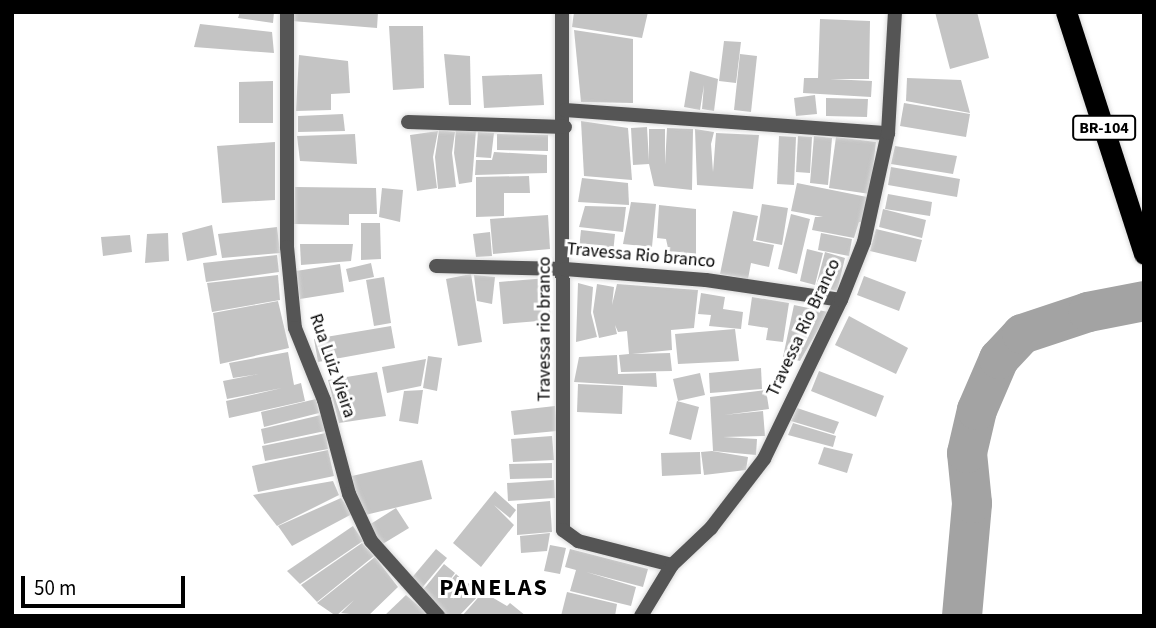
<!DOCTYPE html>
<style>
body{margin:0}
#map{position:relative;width:1156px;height:628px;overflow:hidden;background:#fff;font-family:"Source Sans 3",sans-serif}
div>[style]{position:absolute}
.river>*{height:40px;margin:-20px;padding:0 20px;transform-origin:20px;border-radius:20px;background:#a3a3a3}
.building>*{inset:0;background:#c4c4c4}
.roads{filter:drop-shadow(0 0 2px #dbdbdb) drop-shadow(0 0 2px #dbdbdb)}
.street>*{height:14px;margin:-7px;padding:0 7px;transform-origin:7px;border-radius:7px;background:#555}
.highway>*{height:21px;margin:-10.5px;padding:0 10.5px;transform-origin:10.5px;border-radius:10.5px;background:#000}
span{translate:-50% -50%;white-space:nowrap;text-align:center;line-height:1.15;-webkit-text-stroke:6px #fff;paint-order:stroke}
.shield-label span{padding:2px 5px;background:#fff;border:2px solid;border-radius:5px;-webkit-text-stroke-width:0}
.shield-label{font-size:16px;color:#000;font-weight:700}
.street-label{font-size:18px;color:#000}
.district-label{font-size:24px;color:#000;font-weight:700;letter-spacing:2px}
.frame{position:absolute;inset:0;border:14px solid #000;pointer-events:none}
.scale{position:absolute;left:21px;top:576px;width:164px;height:32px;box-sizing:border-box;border:4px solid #000;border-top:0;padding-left:9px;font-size:21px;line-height:24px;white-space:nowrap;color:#000;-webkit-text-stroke:5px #fff;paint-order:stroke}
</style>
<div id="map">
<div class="river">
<div style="left:962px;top:616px;width:113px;rotate:-84.9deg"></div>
<div style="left:972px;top:503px;width:50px;rotate:-95.7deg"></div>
<div style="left:967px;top:453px;width:44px;rotate:-76.9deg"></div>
<div style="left:977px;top:410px;width:56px;rotate:-66.7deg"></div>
<div style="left:999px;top:359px;width:34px;rotate:-47deg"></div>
<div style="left:1022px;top:334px;width:70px;rotate:-18.4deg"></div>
<div style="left:1088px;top:312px;width:57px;rotate:-11.1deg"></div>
</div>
<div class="building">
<div style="clip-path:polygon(240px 12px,274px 12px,273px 23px,238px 18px)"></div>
<div style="clip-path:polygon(293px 12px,378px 12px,377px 28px,292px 21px)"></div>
<div style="clip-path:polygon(574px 12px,648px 12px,642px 38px,572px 27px)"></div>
<div style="clip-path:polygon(935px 12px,977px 12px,989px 58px,950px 69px)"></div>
<div style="clip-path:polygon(820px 19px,870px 21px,869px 79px,830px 79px,872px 81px,871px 97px,803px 93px,804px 78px,818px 78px)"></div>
<div style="clip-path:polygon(200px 24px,272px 32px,274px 53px,194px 47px)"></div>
<div style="clip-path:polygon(389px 26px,423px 26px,424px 88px,393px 90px)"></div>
<div style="clip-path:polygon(574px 30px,633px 39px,633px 103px,581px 102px)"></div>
<div style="clip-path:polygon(724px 41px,741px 42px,736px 83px,719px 81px)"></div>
<div style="clip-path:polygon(444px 54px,470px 56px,471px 105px,449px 105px)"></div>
<div style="clip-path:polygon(740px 54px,757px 56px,751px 112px,734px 110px)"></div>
<div style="clip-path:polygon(299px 55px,348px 61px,350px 93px,331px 94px,331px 110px,296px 111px)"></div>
<div style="clip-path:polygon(690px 71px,718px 79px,714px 111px,702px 109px,704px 85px,700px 110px,684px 107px)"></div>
<div style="clip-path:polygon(542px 74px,544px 105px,484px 108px,482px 76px)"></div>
<div style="clip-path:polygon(907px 78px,961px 80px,970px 113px,906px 101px)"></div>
<div style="clip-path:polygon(273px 81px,273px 123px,239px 123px,239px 82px)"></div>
<div style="clip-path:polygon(815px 95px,817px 114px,796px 116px,794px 98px)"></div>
<div style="clip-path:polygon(826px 98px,868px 99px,867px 117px,826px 116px)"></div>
<div style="clip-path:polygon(904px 103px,970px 114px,966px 137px,900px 126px)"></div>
<div style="clip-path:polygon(343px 114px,345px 131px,298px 132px,298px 116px)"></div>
<div style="clip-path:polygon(581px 121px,628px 128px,632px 180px,584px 176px)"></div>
<div style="clip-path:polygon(647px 127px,649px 161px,649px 129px,665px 129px,665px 165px,667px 128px,693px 129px,692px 190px,654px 186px,649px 164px,633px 165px,631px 128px)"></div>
<div style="clip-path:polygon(456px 128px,476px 130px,472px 182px,459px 184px,454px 153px)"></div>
<div style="clip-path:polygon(695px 129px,714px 132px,711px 144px,713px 172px,716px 133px,759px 135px,753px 189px,697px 185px)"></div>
<div style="clip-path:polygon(439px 130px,455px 132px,452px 153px,456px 187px,438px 189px,435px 157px)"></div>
<div style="clip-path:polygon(438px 131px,433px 157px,437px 188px,417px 191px,410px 135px)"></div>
<div style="clip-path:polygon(478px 132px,494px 133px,491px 158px,476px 157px)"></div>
<div style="clip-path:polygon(355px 134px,357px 164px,300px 161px,297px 136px)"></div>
<div style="clip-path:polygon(497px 134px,548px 135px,548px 151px,497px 150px)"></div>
<div style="clip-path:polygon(779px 136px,796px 137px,794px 185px,777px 184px)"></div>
<div style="clip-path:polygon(798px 136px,812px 137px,810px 173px,796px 172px)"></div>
<div style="clip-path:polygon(814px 136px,832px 138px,828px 185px,810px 183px)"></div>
<div style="clip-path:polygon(836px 137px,876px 142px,870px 194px,829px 188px)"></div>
<div style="clip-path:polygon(275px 142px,275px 200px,222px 203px,217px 146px)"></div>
<div style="clip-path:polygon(895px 146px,957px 156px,953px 174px,891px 164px)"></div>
<div style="clip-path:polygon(494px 152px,547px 155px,547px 173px,475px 175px,476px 160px,492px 160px)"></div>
<div style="clip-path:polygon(891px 167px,960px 179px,957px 197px,888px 185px)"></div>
<div style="clip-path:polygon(529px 176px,530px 193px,504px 193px,504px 216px,476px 217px,476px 177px)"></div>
<div style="clip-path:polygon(582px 178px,628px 183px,629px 205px,578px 202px)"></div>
<div style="clip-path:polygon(797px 183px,867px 197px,863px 222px,859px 222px,854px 238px,812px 230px,815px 217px,823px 217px,791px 211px)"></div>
<div style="clip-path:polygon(295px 187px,376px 188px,377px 214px,349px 214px,349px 225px,294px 224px)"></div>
<div style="clip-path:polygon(382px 188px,403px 190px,400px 222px,379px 217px)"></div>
<div style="clip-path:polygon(888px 194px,932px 202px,930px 216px,885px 209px)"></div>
<div style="clip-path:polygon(631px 202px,656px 204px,652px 247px,623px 244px)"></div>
<div style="clip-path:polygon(762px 204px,788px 208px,782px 245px,756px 240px)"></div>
<div style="clip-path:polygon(659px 205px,696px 209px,696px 255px,670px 257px,666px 239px,657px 238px)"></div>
<div style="clip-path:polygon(585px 206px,626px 207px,623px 232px,579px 227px)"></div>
<div style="clip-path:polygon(883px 209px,926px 220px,922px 238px,879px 227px)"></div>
<div style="clip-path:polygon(733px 211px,758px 216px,753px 241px,774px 245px,769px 267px,751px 263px,748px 279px,720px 274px)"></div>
<div style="clip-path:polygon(791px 214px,810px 219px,797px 274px,778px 269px)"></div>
<div style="clip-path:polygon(548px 215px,550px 249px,493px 254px,490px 219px)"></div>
<div style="clip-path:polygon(361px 223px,380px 223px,381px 259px,361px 260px)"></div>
<div style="clip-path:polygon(212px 225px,217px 255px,187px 261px,182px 233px)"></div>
<div style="clip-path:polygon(277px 227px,280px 253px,222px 258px,218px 234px)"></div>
<div style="clip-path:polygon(876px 229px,922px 240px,916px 262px,870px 251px)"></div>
<div style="clip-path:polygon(581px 230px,615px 234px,613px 253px,579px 249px)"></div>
<div style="clip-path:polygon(490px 232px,492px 256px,476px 257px,473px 234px)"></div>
<div style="clip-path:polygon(168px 233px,169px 261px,145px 263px,147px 234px)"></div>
<div style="clip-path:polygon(821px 233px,852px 239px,849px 256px,818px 250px)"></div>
<div style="clip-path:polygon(130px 235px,132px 252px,103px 256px,101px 237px)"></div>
<div style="clip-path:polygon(300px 244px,353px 244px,351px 261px,301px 265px)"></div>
<div style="clip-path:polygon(807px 249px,823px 253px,815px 285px,800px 281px)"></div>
<div style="clip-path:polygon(825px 252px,845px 258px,837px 291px,816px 286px)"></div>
<div style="clip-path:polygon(277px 255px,279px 272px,206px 282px,203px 263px)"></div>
<div style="clip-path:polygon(371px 263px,374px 277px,349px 282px,346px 269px)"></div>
<div style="clip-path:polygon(340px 264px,344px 292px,300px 299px,296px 271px)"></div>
<div style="clip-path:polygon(471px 274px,482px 342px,458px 346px,446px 279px)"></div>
<div style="clip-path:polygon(278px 275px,280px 300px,212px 312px,207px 283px)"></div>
<div style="clip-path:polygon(474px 275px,495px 277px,492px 304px,477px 301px)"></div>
<div style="clip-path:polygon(864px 276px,906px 292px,899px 311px,857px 295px)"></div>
<div style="clip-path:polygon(384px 277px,391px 323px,374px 326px,366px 280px)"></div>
<div style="clip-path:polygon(547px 278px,551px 320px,503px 324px,499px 282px)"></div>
<div style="clip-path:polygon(578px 283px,593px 287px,591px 313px,597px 337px,576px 342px)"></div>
<div style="clip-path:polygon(597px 284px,614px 287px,612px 305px,617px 284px,698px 290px,694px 328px,671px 330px,672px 350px,632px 354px,670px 353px,672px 371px,621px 372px,619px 355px,629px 354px,627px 331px,618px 332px,615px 325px,617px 334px,599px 338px,593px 312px)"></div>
<div style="clip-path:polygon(701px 293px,725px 297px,723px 309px,743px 312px,741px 329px,709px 326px,711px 315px,698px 314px)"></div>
<div style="clip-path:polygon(752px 297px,789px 303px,783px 342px,766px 340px,768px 328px,748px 325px)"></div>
<div style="clip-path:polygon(278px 301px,289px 348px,220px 364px,213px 313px)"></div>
<div style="clip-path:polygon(794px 305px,828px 312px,800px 361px,783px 357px)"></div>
<div style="clip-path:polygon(849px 316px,908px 348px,896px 374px,835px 345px)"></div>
<div style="clip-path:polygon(391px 326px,395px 348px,318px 362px,314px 339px)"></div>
<div style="clip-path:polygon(735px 329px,739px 361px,678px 364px,675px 334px)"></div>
<div style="clip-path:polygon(288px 352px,294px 385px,301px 383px,305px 401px,229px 418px,226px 401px,282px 388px,227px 399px,223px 381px,259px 374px,233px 378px,229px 363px)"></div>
<div style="clip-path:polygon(617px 355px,618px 374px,656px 373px,657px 387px,574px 382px,579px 357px)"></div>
<div style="clip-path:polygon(428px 356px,442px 358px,437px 391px,423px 388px)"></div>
<div style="clip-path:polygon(426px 359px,421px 386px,387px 393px,382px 367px)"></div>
<div style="clip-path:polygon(761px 368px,762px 389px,710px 393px,709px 373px)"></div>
<div style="clip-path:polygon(819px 371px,884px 396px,876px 417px,811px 391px)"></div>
<div style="clip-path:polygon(377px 372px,386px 416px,339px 423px,328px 380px)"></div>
<div style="clip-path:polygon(700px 373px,705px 395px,678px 401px,673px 379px)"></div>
<div style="clip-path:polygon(578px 384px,623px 386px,622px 414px,577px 412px)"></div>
<div style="clip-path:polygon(423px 390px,418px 424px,399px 421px,404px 391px)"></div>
<div style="clip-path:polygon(766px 390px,769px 409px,724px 415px,763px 411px,765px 436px,723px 437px,757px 439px,756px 455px,713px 451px,710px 397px)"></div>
<div style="clip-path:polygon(316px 399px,319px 413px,264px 427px,261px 412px)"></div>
<div style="clip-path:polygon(677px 401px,699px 407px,691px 440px,669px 434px)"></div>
<div style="clip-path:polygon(555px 406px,557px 431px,514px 435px,511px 411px)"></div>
<div style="clip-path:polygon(797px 408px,839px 422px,834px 434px,791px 421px)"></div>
<div style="clip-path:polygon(321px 415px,325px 431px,264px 444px,261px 429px)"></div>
<div style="clip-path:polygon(793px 423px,836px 436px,833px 447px,788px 435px)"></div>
<div style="clip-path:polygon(326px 433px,328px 449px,265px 461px,262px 446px)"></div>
<div style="clip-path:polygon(552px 436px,554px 460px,513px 462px,511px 439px)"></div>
<div style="clip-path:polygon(824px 447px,853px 454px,847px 473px,818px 464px)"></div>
<div style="clip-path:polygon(328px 450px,334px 476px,258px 492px,252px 466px)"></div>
<div style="clip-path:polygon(712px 451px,748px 457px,746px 470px,704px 475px,701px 452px)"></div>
<div style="clip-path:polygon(700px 452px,701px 474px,662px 476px,661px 453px)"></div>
<div style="clip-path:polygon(422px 460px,432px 499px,361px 516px,352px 476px)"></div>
<div style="clip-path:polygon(552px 463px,552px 478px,510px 479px,509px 464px)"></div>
<div style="clip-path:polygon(554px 480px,555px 498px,508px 501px,507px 483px)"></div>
<div style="clip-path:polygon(333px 481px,339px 495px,277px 526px,253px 495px)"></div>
<div style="clip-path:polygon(495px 491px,516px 510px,510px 518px,494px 505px,514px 525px,481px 567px,453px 543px)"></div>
<div style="clip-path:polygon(341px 498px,352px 514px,292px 546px,278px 526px)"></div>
<div style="clip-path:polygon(550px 501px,552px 532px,517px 535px,517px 504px)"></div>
<div style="clip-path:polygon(396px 508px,409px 528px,381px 545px,369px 525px)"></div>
<div style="clip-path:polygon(353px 526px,363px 541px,300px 584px,287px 571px)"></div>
<div style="clip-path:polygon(550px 533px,547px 551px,521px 553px,520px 536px)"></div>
<div style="clip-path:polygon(362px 543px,374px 556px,317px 602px,301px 585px)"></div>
<div style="clip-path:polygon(550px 545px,566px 548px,560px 574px,544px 571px)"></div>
<div style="clip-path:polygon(436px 549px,447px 558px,421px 589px,410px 580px)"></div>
<div style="clip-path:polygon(570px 549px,648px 569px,643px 587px,586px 572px,636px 587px,631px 606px,570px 591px,576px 570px,565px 567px)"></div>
<div style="clip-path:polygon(375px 557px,398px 587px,368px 616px,341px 613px,354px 600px,336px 616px,317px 603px)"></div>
<div style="clip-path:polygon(444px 564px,455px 573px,440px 593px,456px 574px,466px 583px,452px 600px,468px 583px,480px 594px,459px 616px,447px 616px,423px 590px)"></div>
<div style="clip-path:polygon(483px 592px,507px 606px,510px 603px,526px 616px,462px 616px)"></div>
<div style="clip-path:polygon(567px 592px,617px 604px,615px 616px,561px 616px)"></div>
<div style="clip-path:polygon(406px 595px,430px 616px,384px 616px)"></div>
</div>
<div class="roads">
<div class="street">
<div style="left:287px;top:12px;width:235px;rotate:90deg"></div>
<div style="left:287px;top:247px;width:81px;rotate:84.4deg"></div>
<div style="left:295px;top:328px;width:78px;rotate:68.1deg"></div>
<div style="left:324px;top:400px;width:97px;rotate:75.1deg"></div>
<div style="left:349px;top:494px;width:52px;rotate:64.9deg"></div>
<div style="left:371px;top:541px;width:101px;rotate:48.2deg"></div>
<div style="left:562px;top:12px;width:518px;rotate:89.89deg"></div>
<div style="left:563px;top:530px;width:19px;rotate:36deg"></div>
<div style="left:578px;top:541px;width:97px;rotate:14.3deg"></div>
<div style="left:565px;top:110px;width:324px;rotate:4.1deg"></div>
<div style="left:408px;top:122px;width:157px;rotate:1.8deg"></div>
<div style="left:436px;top:266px;width:129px;rotate:1.3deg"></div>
<div style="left:565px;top:269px;width:141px;rotate:4.5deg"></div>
<div style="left:706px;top:280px;width:136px;rotate:8.4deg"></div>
<div style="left:641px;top:616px;width:60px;rotate:-58.7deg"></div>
<div style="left:672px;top:565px;width:54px;rotate:-43.5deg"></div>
<div style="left:711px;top:528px;width:87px;rotate:-52.5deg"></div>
<div style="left:764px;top:459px;width:177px;rotate:-64.2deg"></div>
<div style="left:841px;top:300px;width:62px;rotate:-68.4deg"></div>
<div style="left:864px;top:242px;width:112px;rotate:-77.6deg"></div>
<div style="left:888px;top:133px;width:121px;rotate:-86.7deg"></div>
</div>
<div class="highway">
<div style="left:1066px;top:12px;width:254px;rotate:72.1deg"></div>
</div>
</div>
<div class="shield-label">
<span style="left:1104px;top:128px">BR-104</span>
</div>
<div class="street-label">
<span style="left:641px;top:256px;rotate:5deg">Travessa Rio branco</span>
<span style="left:804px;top:328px;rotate:-65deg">Travessa Rio Branco</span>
<span style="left:545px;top:329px;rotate:-90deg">Travessa rio branco</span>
<span style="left:332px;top:366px;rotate:71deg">Rua Luiz Vieira</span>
</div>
<div class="district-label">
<span style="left:494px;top:588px">PANELAS</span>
</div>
<div class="frame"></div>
<div class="scale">50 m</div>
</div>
